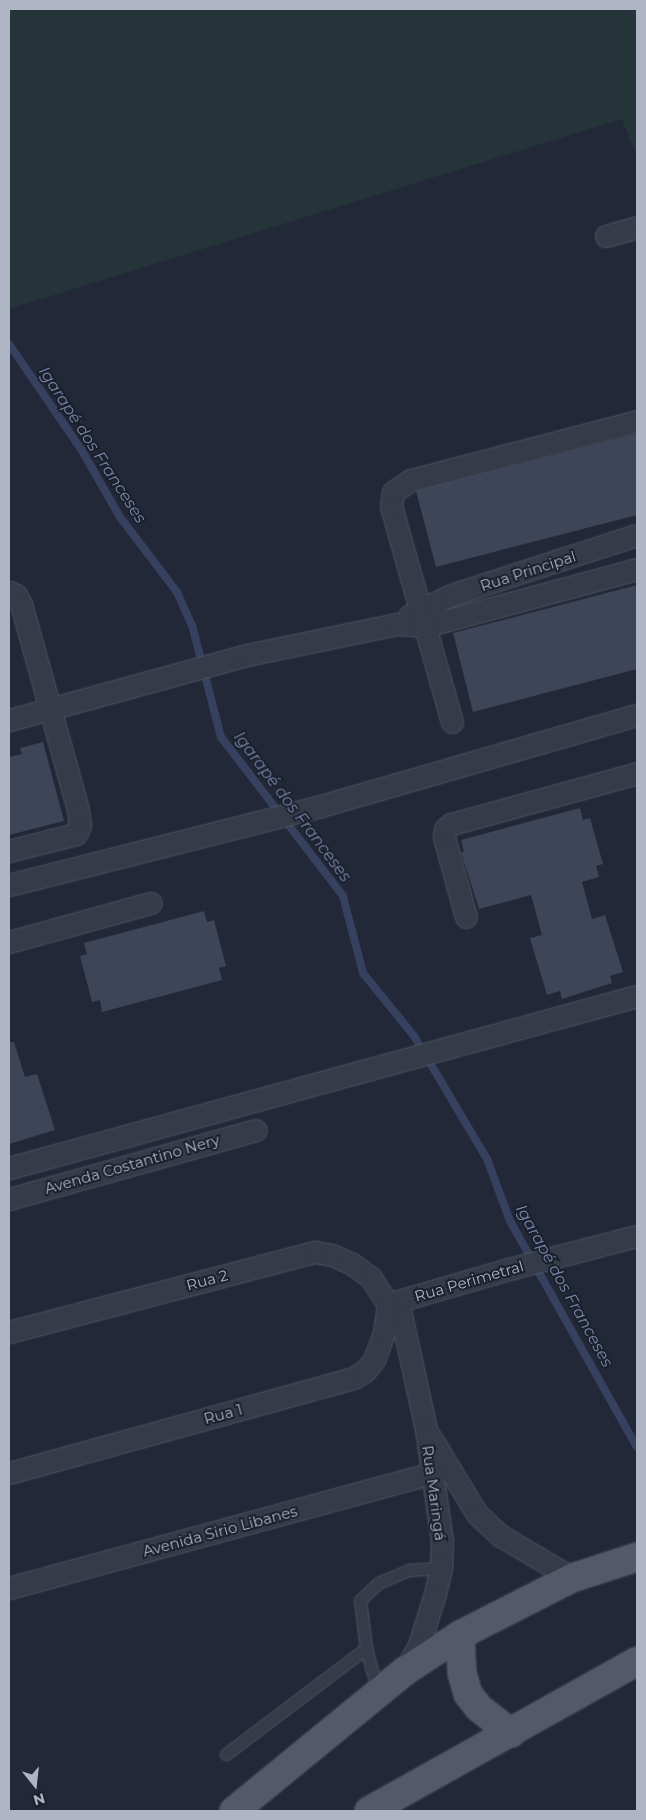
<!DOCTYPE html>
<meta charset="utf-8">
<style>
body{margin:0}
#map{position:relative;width:646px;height:1820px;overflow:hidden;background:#222838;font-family:Montserrat,sans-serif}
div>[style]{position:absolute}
.green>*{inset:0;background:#243439}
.stream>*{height:8px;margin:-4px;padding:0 4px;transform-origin:4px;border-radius:4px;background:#36415f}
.building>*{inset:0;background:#3e4558}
.roads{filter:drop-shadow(0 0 1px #505563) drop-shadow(0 0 1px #505563)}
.service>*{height:11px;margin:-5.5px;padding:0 5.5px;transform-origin:5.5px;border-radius:5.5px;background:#363b49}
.minor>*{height:21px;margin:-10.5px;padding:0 10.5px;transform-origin:10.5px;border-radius:10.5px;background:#363b49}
.primary>*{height:28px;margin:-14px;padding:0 14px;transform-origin:14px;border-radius:14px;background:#545969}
span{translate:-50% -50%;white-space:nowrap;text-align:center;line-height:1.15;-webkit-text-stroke:4px #1b202d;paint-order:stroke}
.street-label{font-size:15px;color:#b0b5c5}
.water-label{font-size:16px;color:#7a87ac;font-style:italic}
.frame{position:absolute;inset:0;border:10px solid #b0b5c5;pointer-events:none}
.north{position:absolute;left:10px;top:1760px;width:50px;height:50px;-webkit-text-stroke:4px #1b202d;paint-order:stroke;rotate:164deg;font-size:14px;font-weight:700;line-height:20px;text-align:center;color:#b0b5c5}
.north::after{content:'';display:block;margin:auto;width:18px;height:22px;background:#b0b5c5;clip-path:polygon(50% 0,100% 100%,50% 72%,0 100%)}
</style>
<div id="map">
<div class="green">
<div style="clip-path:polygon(9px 9px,637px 9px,637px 157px,622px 119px,9px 309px)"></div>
</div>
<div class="stream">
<div style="left:9px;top:344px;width:127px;rotate:55.6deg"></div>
<div style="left:81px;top:449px;width:78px;rotate:60.2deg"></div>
<div style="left:120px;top:517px;width:94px;rotate:52.8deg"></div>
<div style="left:177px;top:592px;width:36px;rotate:66deg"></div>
<div style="left:192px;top:625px;width:116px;rotate:75.5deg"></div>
<div style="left:221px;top:737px;width:200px;rotate:52.5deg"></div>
<div style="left:343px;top:896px;width:80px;rotate:75.4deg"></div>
<div style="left:363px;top:973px;width:81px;rotate:51deg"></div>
<div style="left:414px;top:1036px;width:143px;rotate:59.3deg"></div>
<div style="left:487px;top:1159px;width:66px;rotate:69.6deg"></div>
<div style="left:510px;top:1221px;width:259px;rotate:60.7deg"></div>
</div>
<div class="building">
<div style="clip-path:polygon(637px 434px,637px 515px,436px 567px,416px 491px)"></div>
<div style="clip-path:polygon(637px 585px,637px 669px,473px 712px,453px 633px)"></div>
<div style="clip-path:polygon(43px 742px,64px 821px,9px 835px,9px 757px,22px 754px,20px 748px)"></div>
<div style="clip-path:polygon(580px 808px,583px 820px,590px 818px,603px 864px,596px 866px,599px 877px,582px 882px,592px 919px,605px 915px,623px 972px,610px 976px,612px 983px,562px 999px,560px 991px,547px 995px,530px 938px,542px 935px,531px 895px,479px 909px,461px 852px,464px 852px,461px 840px)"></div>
<div style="clip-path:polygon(204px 911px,207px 922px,214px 920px,226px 966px,219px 968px,222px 980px,102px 1012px,100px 1000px,92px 1002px,80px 956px,87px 954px,84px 943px)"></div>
<div style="clip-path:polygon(9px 1042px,14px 1042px,25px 1077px,37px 1074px,55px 1130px,9px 1144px)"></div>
</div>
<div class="roads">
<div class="service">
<div style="left:378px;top:1692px;width:46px;rotate:-105.3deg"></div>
<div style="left:366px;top:1648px;width:48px;rotate:-97.1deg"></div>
<div style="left:360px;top:1600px;width:25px;rotate:-43deg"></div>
<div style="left:378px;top:1583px;width:34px;rotate:-23deg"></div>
<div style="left:409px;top:1570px;width:32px;rotate:-4deg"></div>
<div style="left:226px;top:1754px;width:176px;rotate:-37.1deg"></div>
</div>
<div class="minor">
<div style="left:606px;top:236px;width:32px;rotate:-16deg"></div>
<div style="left:9px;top:592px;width:8px;rotate:23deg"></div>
<div style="left:16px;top:595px;width:10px;rotate:61deg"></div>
<div style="left:21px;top:604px;width:214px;rotate:74.5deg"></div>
<div style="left:78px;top:810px;width:16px;rotate:83deg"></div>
<div style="left:80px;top:826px;width:9px;rotate:117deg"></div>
<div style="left:76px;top:834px;width:69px;rotate:165.8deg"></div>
<div style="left:409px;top:616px;width:47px;rotate:-26.6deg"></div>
<div style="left:451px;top:595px;width:195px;rotate:-17.9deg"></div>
<div style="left:9px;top:720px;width:247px;rotate:-15.3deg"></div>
<div style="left:247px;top:655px;width:153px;rotate:-11.7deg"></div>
<div style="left:397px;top:624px;width:29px;rotate:4deg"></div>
<div style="left:426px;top:626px;width:219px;rotate:-15.1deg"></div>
<div style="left:452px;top:722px;width:223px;rotate:-105.8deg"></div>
<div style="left:391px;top:507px;width:15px;rotate:-82deg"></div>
<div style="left:393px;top:492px;width:22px;rotate:-34deg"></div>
<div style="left:411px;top:480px;width:234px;rotate:-14.6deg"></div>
<div style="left:9px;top:885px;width:322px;rotate:-14.2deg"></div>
<div style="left:321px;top:806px;width:329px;rotate:-16.1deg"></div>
<div style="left:466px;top:917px;width:83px;rotate:-105.4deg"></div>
<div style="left:444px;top:837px;width:8px;rotate:-83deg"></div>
<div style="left:445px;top:829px;width:8px;rotate:-40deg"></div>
<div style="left:451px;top:824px;width:193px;rotate:-15.3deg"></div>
<div style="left:9px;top:942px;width:147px;rotate:-15.4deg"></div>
<div style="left:9px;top:1168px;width:651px;rotate:-15.32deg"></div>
<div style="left:9px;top:1199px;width:256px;rotate:-15.6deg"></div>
<div style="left:398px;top:1301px;width:131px;rotate:77.7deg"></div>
<div style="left:426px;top:1429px;width:113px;rotate:81.9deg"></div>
<div style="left:442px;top:1541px;width:27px;rotate:92deg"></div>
<div style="left:441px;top:1568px;width:27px;rotate:103deg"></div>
<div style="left:435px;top:1594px;width:53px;rotate:107.4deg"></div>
<div style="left:419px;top:1645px;width:29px;rotate:119deg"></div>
<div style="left:388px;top:1304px;width:130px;rotate:-16.1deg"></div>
<div style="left:513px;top:1268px;width:128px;rotate:-14.5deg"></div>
<div style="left:9px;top:1332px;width:316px;rotate:-14.7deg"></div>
<div style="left:315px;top:1252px;width:17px;rotate:10deg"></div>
<div style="left:332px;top:1255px;width:22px;rotate:24deg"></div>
<div style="left:352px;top:1264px;width:24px;rotate:36deg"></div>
<div style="left:371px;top:1278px;width:31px;rotate:57deg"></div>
<div style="left:431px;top:1438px;width:89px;rotate:58.8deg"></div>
<div style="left:477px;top:1514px;width:33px;rotate:43deg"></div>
<div style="left:501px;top:1536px;width:82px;rotate:30.6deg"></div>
<div style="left:9px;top:1473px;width:357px;rotate:-15.4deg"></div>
<div style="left:353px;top:1378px;width:13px;rotate:-29deg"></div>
<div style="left:364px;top:1372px;width:16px;rotate:-50deg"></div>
<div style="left:374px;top:1360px;width:29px;rotate:-70deg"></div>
<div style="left:384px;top:1333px;width:29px;rotate:-82deg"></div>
<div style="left:9px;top:1588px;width:438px;rotate:-15.2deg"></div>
</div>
<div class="primary">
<div style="left:460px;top:1635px;width:38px;rotate:87deg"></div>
<div style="left:462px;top:1673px;width:22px;rotate:74deg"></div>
<div style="left:468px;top:1694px;width:18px;rotate:52deg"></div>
<div style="left:479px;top:1708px;width:41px;rotate:38deg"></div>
<div style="left:234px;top:1811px;width:221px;rotate:-39.3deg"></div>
<div style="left:405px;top:1671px;width:66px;rotate:-33.2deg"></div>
<div style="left:460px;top:1635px;width:126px;rotate:-27deg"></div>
<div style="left:572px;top:1578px;width:68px;rotate:-17.9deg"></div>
<div style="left:369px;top:1811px;width:307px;rotate:-29.2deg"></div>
</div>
</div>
<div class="street-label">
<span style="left:528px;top:571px;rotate:-18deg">Rua Principal</span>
<span style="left:132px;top:1164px;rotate:-16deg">Avenda Costantino Nery</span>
<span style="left:207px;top:1280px;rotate:-15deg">Rua 2</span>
<span style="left:469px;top:1281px;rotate:-16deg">Rua Perimetral</span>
<span style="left:223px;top:1414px;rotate:-15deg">Rua 1</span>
<span style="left:434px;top:1493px;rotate:82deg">Rua Maringá</span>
<span style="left:220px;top:1531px;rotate:-15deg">Avenida Sirio Libanes</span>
</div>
<div class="water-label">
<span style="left:92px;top:445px;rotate:57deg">Igarapé dos Franceses</span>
<span style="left:292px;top:807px;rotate:53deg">Igarapé dos Franceses</span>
<span style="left:564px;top:1286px;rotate:61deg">Igarapé dos Franceses</span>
</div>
<div class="frame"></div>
<div class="north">N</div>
</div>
